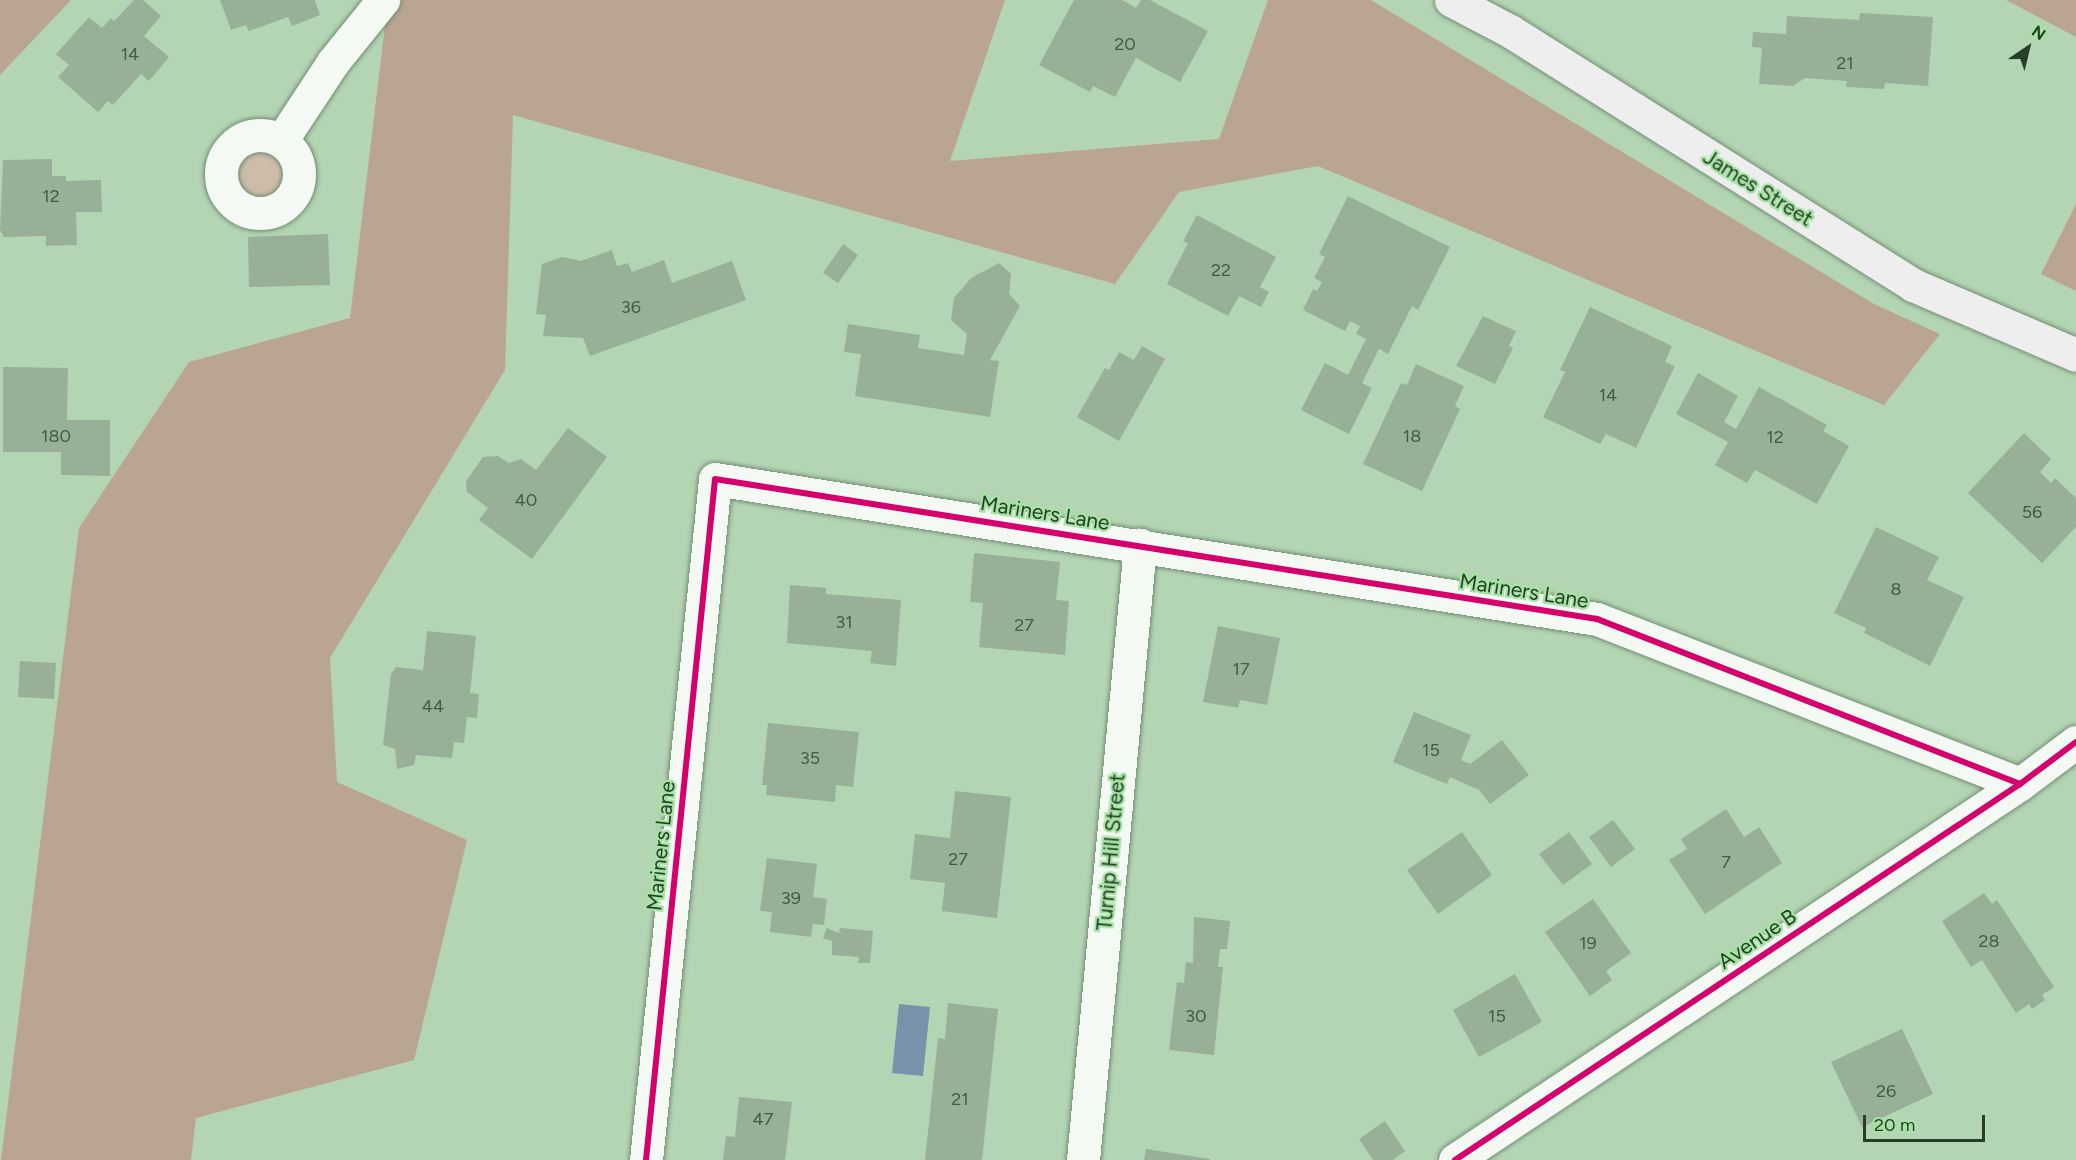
<!DOCTYPE html>
<style>
body{margin:0}
#map{position:relative;width:2076px;height:1160px;overflow:hidden;background:#b4d5b3;font-family:Figtree,sans-serif}
div>[style]{position:absolute}
.green>*{inset:0;background:#cebcaa}
.round{border-radius:50%}
.forest>*{inset:0;background:#baa492}
.water>*{inset:0;background:#7892ac}
.building>*{inset:0;background:#98b097}
.roads{filter:drop-shadow(0 0 2px #748e74) drop-shadow(0 0 2px #748e74)}
.minor>*{height:33px;margin:-16.5px;padding:0 16.5px;transform-origin:16.5px;border-radius:16.5px;background:#f4f9f4}
.minor>.ring{margin:-16.5px;padding:0;box-sizing:content-box;background:none;border:33px solid #f4f9f4;border-radius:50%}
.secondary>*{height:33px;margin:-16.5px;padding:0 16.5px;transform-origin:16.5px;border-radius:16.5px;background:#edeeed}
.cycleway>*{height:6px;margin:-3px;padding:0 3px;transform-origin:3px;border-radius:3px;background:#d6006c}
span{translate:-50% -50%;white-space:nowrap;text-align:center;line-height:1.15;-webkit-text-stroke:4.5px #a6e3a5;paint-order:stroke}
.number-label{font-size:18px;color:#425b42}
.number-label span{-webkit-text-stroke-width:0}
.street-label{font-size:21px;color:#263f26}
.north{position:absolute;left:1998px;top:18px;width:60px;height:60px;-webkit-text-stroke:4px #a6e3a5;paint-order:stroke;rotate:35deg;font-size:16px;font-weight:700;line-height:24px;text-align:center;color:#263f26}
.north::after{content:'';display:block;margin:auto;width:21px;height:27px;background:#263f26;clip-path:polygon(50% 0,100% 100%,50% 72%,0 100%)}
.scale{position:absolute;left:1863px;top:1115px;width:122px;height:27px;box-sizing:border-box;border:3px solid #263f26;border-top:0;padding-left:8px;font-size:18px;line-height:21px;white-space:nowrap;color:#263f26;-webkit-text-stroke:4px #a6e3a5;paint-order:stroke}
</style>
<div id="map">
<div class="green">
<div class="round" style="left:231px;top:145px;width:56px;height:56px"></div>
</div>
<div class="forest">
<div style="clip-path:polygon(0 0,71px 0,0 75px)"></div>
<div style="clip-path:polygon(388px 0,1005px 0,950px 161px,1219px 139px,1268px 0,1371px 0,1874px 304px,1940px 334px,1884px 405px,1318px 166px,1179px 192px,1115px 284px,513px 115px,505px 370px,330px 658px,337px 782px,467px 840px,414px 1060px,196px 1118px,191px 1160px,1px 1160px,79px 528px,189px 362px,350px 318px)"></div>
<div style="clip-path:polygon(2006px 0,2076px 0,2076px 37px)"></div>
<div style="clip-path:polygon(2076px 204px,2076px 291px,2041px 274px)"></div>
</div>
<div class="water">
<div style="clip-path:polygon(899px 1004px,930px 1007px,923px 1076px,892px 1073px)"></div>
</div>
<div class="building">
<div style="clip-path:polygon(134px 0,143px 0,161px 16px,144px 36px,169px 57px,149px 81px,141px 74px,113px 105px,108px 101px,98px 112px,58px 77px,69px 65px,56px 54px,89px 17px,102px 28px,111px 18px,114px 21px)"></div>
<div style="clip-path:polygon(220px 0,315px 0,320px 15px,292px 26px,288px 17px,249px 31px,246px 25px,231px 30px)"></div>
<div style="clip-path:polygon(1074px 0,1122px 0,1136px 8px,1141px 0,1150px 0,1208px 31px,1180px 82px,1136px 58px,1115px 97px,1093px 86px,1090px 92px,1039px 65px)"></div>
<div style="clip-path:polygon(1860px 13px,1933px 17px,1928px 86px,1885px 83px,1884px 89px,1846px 87px,1847px 81px,1805px 78px,1793px 86px,1759px 84px,1762px 48px,1752px 47px,1753px 32px,1786px 34px,1787px 16px,1859px 20px)"></div>
<div style="clip-path:polygon(52px 159px,52px 176px,66px 176px,66px 181px,101px 180px,102px 212px,76px 212px,77px 245px,46px 246px,46px 236px,4px 237px,0 230px,3px 160px)"></div>
<div style="clip-path:polygon(1348px 196px,1450px 247px,1418px 310px,1412px 306px,1388px 354px,1379px 349px,1362px 383px,1372px 388px,1349px 434px,1301px 410px,1325px 363px,1348px 375px,1366px 339px,1356px 334px,1360px 326px,1350px 321px,1345px 331px,1303px 310px,1313px 289px,1317px 291px,1322px 282px,1314px 278px,1325px 257px,1319px 254px)"></div>
<div style="clip-path:polygon(1197px 215px,1276px 257px,1260px 287px,1269px 292px,1261px 307px,1239px 296px,1228px 316px,1167px 284px,1188px 243px,1183px 241px)"></div>
<div style="clip-path:polygon(328px 234px,330px 285px,249px 287px,248px 237px)"></div>
<div style="clip-path:polygon(843px 244px,858px 255px,838px 283px,823px 273px)"></div>
<div style="clip-path:polygon(612px 250px,617px 266px,628px 263px,632px 272px,664px 260px,672px 283px,732px 261px,746px 300px,590px 356px,583px 338px,543px 336px,546px 315px,536px 314px,542px 264px,562px 257px,581px 261px)"></div>
<div style="clip-path:polygon(999px 263px,1011px 274px,1009px 294px,1020px 306px,990px 360px,999px 361px,990px 417px,855px 396px,861px 354px,844px 352px,848px 324px,920px 335px,918px 348px,964px 355px,967px 334px,951px 320px,954px 298px,971px 278px)"></div>
<div style="clip-path:polygon(1590px 307px,1672px 346px,1665px 362px,1675px 366px,1636px 448px,1606px 434px,1600px 444px,1543px 417px,1565px 372px,1560px 370px)"></div>
<div style="clip-path:polygon(1483px 316px,1516px 331px,1509px 346px,1513px 348px,1495px 384px,1456px 366px)"></div>
<div style="clip-path:polygon(1142px 346px,1165px 359px,1119px 441px,1077px 417px,1105px 368px,1109px 370px,1119px 352px,1134px 360px)"></div>
<div style="clip-path:polygon(1416px 364px,1464px 386px,1455px 406px,1460px 409px,1422px 491px,1363px 464px,1401px 383px,1407px 385px)"></div>
<div style="clip-path:polygon(3px 367px,68px 368px,67px 420px,110px 420px,110px 476px,61px 475px,61px 452px,3px 452px)"></div>
<div style="clip-path:polygon(1698px 373px,1738px 396px,1724px 422px,1736px 429px,1759px 387px,1827px 425px,1823px 431px,1849px 446px,1817px 504px,1755px 470px,1747px 483px,1715px 465px,1728px 442px,1676px 414px)"></div>
<div style="clip-path:polygon(568px 428px,607px 457px,532px 559px,479px 520px,488px 508px,467px 492px,466px 481px,483px 457px,498px 456px,509px 463px,521px 459px,536px 470px)"></div>
<div style="clip-path:polygon(2024px 433px,2051px 459px,2040px 472px,2051px 483px,2055px 478px,2076px 498px,2076px 527px,2042px 563px,1968px 493px)"></div>
<div style="clip-path:polygon(1876px 527px,1939px 557px,1927px 580px,1964px 597px,1930px 666px,1864px 633px,1866px 628px,1834px 613px)"></div>
<div style="clip-path:polygon(974px 553px,1060px 562px,1056px 600px,1069px 601px,1065px 655px,979px 647px,983px 603px,970px 602px)"></div>
<div style="clip-path:polygon(790px 585px,826px 588px,826px 594px,901px 600px,896px 666px,870px 663px,872px 651px,787px 643px)"></div>
<div style="clip-path:polygon(1218px 626px,1280px 638px,1267px 705px,1240px 700px,1238px 708px,1203px 702px)"></div>
<div style="clip-path:polygon(427px 631px,476px 636px,470px 693px,479px 694px,477px 718px,467px 717px,464px 743px,454px 742px,452px 758px,416px 755px,414px 765px,397px 769px,395px 749px,383px 745px,391px 674px,396px 667px,423px 670px)"></div>
<div style="clip-path:polygon(20px 661px,56px 663px,54px 699px,18px 697px)"></div>
<div style="clip-path:polygon(1414px 712px,1471px 735px,1461px 760px,1470px 764px,1502px 740px,1529px 775px,1490px 804px,1479px 790px,1450px 777px,1447px 784px,1393px 762px)"></div>
<div style="clip-path:polygon(768px 723px,859px 732px,853px 787px,836px 785px,835px 802px,766px 795px,767px 785px,762px 785px)"></div>
<div style="clip-path:polygon(955px 791px,1011px 797px,997px 918px,942px 911px,945px 883px,910px 879px,915px 834px,950px 838px)"></div>
<div style="clip-path:polygon(1726px 809px,1744px 837px,1759px 827px,1782px 863px,1705px 914px,1669px 860px,1687px 849px,1681px 839px)"></div>
<div style="clip-path:polygon(1613px 820px,1635px 849px,1611px 867px,1589px 837px)"></div>
<div style="clip-path:polygon(1462px 832px,1492px 875px,1438px 914px,1407px 870px)"></div>
<div style="clip-path:polygon(1569px 832px,1592px 864px,1563px 885px,1539px 854px)"></div>
<div style="clip-path:polygon(767px 858px,817px 864px,813px 897px,827px 899px,824px 925px,813px 924px,811px 937px,770px 932px,772px 912px,760px 911px)"></div>
<div style="clip-path:polygon(1984px 893px,1992px 904px,1997px 900px,2054px 987px,2042px 995px,2045px 1000px,2032px 1009px,2029px 1004px,2016px 1013px,1982px 960px,1971px 967px,1942px 921px)"></div>
<div style="clip-path:polygon(1593px 899px,1631px 953px,1606px 971px,1612px 980px,1590px 996px,1545px 932px)"></div>
<div style="clip-path:polygon(1194px 917px,1230px 921px,1227px 949px,1220px 949px,1218px 967px,1223px 967px,1214px 1055px,1169px 1050px,1177px 982px,1184px 983px,1186px 962px,1193px 963px)"></div>
<div style="clip-path:polygon(827px 928px,839px 933px,840px 928px,873px 931px,870px 963px,858px 963px,859px 957px,832px 955px,832px 941px,823px 938px)"></div>
<div style="clip-path:polygon(1515px 974px,1542px 1022px,1479px 1057px,1453px 1010px)"></div>
<div style="clip-path:polygon(948px 1003px,998px 1009px,982px 1160px,925px 1160px,938px 1038px,945px 1039px)"></div>
<div style="clip-path:polygon(1902px 1029px,1933px 1094px,1862px 1127px,1831px 1062px)"></div>
<div style="clip-path:polygon(739px 1097px,792px 1102px,785px 1160px,723px 1160px,726px 1136px,735px 1137px)"></div>
<div style="clip-path:polygon(1385px 1121px,1405px 1151px,1393px 1160px,1373px 1160px,1359px 1139px)"></div>
<div style="clip-path:polygon(1146px 1149px,1210px 1159px,1210px 1160px,1144px 1160px)"></div>
</div>
<div class="roads">
<div class="minor">
<div class="ring" style="left:221px;top:135px;width:45px;height:45px"></div>
<div style="left:281px;top:141px;width:95px;rotate:-56.6deg"></div>
<div style="left:333px;top:62px;width:80px;rotate:-51.1deg"></div>
<div style="left:646px;top:1160px;width:684px;rotate:-84.21deg"></div>
<div style="left:715px;top:479px;width:893px;rotate:9.02deg"></div>
<div style="left:1597px;top:619px;width:454px;rotate:21.3deg"></div>
<div style="left:1083px;top:1160px;width:618px;rotate:-84.7deg"></div>
<div style="left:1455px;top:1160px;width:679px;rotate:-33.64deg"></div>
<div style="left:2020px;top:784px;width:70px;rotate:-36.9deg"></div>
</div>
<div class="secondary">
<div style="left:1451px;top:0;width:67px;rotate:27.7deg"></div>
<div style="left:1510px;top:31px;width:476px;rotate:32.2deg"></div>
<div style="left:1913px;top:285px;width:177px;rotate:23.2deg"></div>
</div>
</div>
<div class="cycleway">
<div style="left:646px;top:1160px;width:684px;rotate:-84.21deg"></div>
<div style="left:715px;top:479px;width:893px;rotate:9.02deg"></div>
<div style="left:1597px;top:619px;width:454px;rotate:21.3deg"></div>
<div style="left:1455px;top:1160px;width:679px;rotate:-33.64deg"></div>
<div style="left:2020px;top:784px;width:70px;rotate:-36.9deg"></div>
</div>
<div class="number-label">
<span style="left:1125px;top:44px">20</span>
<span style="left:130px;top:54px">14</span>
<span style="left:1845px;top:63px">21</span>
<span style="left:51px;top:196px">12</span>
<span style="left:1221px;top:270px">22</span>
<span style="left:631px;top:307px">36</span>
<span style="left:1608px;top:395px">14</span>
<span style="left:56px;top:436px">180</span>
<span style="left:1412px;top:436px">18</span>
<span style="left:1775px;top:437px">12</span>
<span style="left:526px;top:500px">40</span>
<span style="left:2032px;top:512px">56</span>
<span style="left:1896px;top:589px">8</span>
<span style="left:844px;top:622px">31</span>
<span style="left:1024px;top:625px">27</span>
<span style="left:1241px;top:669px">17</span>
<span style="left:433px;top:706px">44</span>
<span style="left:1431px;top:750px">15</span>
<span style="left:810px;top:758px">35</span>
<span style="left:958px;top:859px">27</span>
<span style="left:1726px;top:862px">7</span>
<span style="left:791px;top:898px">39</span>
<span style="left:1989px;top:941px">28</span>
<span style="left:1588px;top:943px">19</span>
<span style="left:1196px;top:1016px">30</span>
<span style="left:1497px;top:1016px">15</span>
<span style="left:1886px;top:1091px">26</span>
<span style="left:960px;top:1099px">21</span>
<span style="left:763px;top:1119px">47</span>
</div>
<div class="street-label">
<span style="left:1758px;top:188px;rotate:32deg">James Street</span>
<span style="left:1045px;top:513px;rotate:9deg">Mariners Lane</span>
<span style="left:1524px;top:591px;rotate:9deg">Mariners Lane</span>
<span style="left:661px;top:846px;rotate:-84deg">Mariners Lane</span>
<span style="left:1111px;top:852px;rotate:-85deg">Turnip Hill Street</span>
<span style="left:1757px;top:939px;rotate:-34deg">Avenue B</span>
</div>
<div class="north">N</div>
<div class="scale">20 m</div>
</div>
